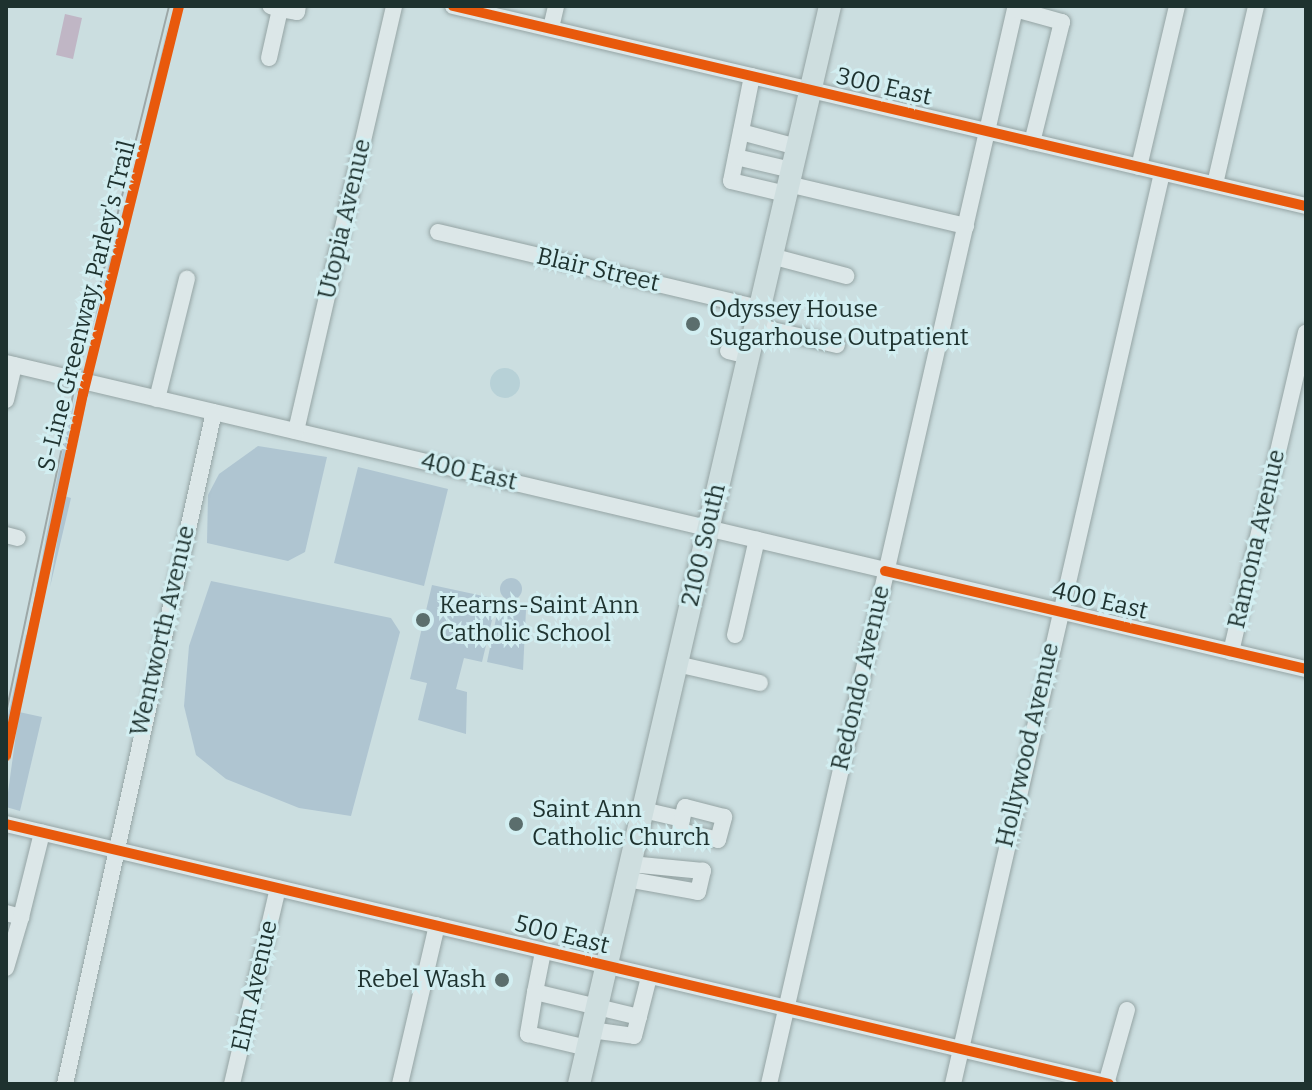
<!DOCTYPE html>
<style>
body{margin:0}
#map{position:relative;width:1312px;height:1090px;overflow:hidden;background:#cbdee0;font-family:Bitter,serif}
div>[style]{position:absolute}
.farmland>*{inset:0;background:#b7d1d7}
.round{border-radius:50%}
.green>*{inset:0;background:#afc5d1}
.water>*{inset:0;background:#c0b6c5}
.roads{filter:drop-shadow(0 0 2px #95a4a4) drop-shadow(0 0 2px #95a4a4)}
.minor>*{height:16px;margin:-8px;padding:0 8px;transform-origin:8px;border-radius:8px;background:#dce7e8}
.major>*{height:22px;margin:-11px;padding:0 11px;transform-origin:11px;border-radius:11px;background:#cededf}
.tram>*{height:2px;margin:-1px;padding:0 1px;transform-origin:1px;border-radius:1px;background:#9ca7a7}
.cycleway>*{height:10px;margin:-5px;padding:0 5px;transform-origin:5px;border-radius:5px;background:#e8590c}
.dots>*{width:22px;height:22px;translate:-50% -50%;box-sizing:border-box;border:4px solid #d2eef1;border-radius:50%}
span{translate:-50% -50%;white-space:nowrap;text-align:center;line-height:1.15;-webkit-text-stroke:6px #d2eef1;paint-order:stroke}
.street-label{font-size:24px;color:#1e322f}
.poi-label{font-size:24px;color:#1e322f}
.left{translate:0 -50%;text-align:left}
.right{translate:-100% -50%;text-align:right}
.frame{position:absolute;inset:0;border:8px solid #1e322f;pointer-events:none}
</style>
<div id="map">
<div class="farmland">
<div class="round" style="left:490px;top:368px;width:30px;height:30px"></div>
</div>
<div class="green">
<div style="clip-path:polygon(170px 17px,141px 156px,82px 365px,132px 176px)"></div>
<div style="clip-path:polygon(76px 393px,44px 571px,31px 617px,60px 463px)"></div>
<div style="clip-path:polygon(258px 446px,327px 457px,305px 552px,288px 561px,207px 543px,208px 495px,219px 474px)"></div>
<div style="clip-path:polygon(358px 467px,448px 489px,424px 586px,334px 563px)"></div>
<div style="clip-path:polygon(64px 496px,71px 498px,50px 587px)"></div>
<div class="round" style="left:500px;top:578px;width:22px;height:22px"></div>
<div style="clip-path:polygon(211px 581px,391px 618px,400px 632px,351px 816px,299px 808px,226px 779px,196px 755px,184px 706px,189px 646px)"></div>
<div style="clip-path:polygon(432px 585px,497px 599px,482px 662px,464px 658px,456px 689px,467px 692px,466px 734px,418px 720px,427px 683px,410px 679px)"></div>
<div style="clip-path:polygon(499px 604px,526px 610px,523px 670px,487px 662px)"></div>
<div style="clip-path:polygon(26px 635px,29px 636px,6px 736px,6px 725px)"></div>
<div style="clip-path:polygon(19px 712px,42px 717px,20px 811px,6px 807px)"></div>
</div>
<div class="water">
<div style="clip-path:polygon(65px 14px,82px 18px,73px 59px,56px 55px)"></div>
</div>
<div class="roads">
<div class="minor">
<div style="left:453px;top:6px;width:876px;rotate:13.2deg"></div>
<div style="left:280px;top:9px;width:17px;rotate:10deg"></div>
<div style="left:297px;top:12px;width:6px;rotate:-81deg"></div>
<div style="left:551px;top:28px;width:23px;rotate:-77deg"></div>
<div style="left:269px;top:58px;width:50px;rotate:-77.3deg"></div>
<div style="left:280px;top:9px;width:10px;rotate:-163deg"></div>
<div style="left:752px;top:76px;width:107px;rotate:101.3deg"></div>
<div style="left:731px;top:181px;width:57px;rotate:13.3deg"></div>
<div style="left:741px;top:132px;width:58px;rotate:15deg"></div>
<div style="left:736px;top:157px;width:57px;rotate:13.1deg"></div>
<div style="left:1139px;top:167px;width:165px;rotate:-76.7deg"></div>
<div style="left:788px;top:184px;width:183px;rotate:13.3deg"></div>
<div style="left:1215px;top:184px;width:183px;rotate:-77deg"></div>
<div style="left:438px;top:232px;width:330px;rotate:13.3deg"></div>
<div style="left:771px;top:256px;width:78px;rotate:14.9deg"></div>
<div style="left:755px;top:326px;width:84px;rotate:13deg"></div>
<div style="left:728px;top:351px;width:21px;rotate:14deg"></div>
<div style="left:6px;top:363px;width:1336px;rotate:13.25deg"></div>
<div style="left:157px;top:399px;width:124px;rotate:-76deg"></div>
<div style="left:6px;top:400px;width:36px;rotate:-77deg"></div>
<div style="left:296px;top:431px;width:436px;rotate:-77deg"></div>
<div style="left:6px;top:535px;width:12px;rotate:14deg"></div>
<div style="left:735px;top:635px;width:98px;rotate:-77.1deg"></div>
<div style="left:1231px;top:652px;width:328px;rotate:-76.8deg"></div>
<div style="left:677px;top:664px;width:85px;rotate:12.9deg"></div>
<div style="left:643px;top:810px;width:40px;rotate:13deg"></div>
<div style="left:682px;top:819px;width:12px;rotate:99deg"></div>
<div style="left:680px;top:831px;width:39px;rotate:13deg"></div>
<div style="left:718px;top:840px;width:24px;rotate:-75deg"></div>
<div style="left:724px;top:817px;width:40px;rotate:-165.6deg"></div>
<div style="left:685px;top:807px;width:12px;rotate:104deg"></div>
<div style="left:6px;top:824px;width:1133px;rotate:13.26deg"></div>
<div style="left:626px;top:879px;width:73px;rotate:10.2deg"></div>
<div style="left:698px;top:892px;width:22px;rotate:-77deg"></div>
<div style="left:703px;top:871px;width:73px;rotate:-174.5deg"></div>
<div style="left:6px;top:913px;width:16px;rotate:15deg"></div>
<div style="left:21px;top:917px;width:87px;rotate:-76deg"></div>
<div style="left:543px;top:952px;width:41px;rotate:101.3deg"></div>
<div style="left:535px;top:992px;width:107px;rotate:13.5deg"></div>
<div style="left:6px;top:968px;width:53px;rotate:-73.6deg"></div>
<div style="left:535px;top:992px;width:43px;rotate:99.5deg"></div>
<div style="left:528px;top:1034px;width:61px;rotate:13.3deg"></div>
<div style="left:591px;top:1030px;width:43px;rotate:7.9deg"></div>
<div style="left:634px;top:1036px;width:61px;rotate:-75.7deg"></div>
<div style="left:65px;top:1084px;width:688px;rotate:-77.5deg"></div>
<div style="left:232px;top:1084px;width:201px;rotate:-76.8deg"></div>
<div style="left:400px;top:1084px;width:163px;rotate:-76.9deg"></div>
<div style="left:769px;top:1084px;width:1103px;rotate:-77.11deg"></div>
<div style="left:1015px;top:9px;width:49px;rotate:15.5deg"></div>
<div style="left:1062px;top:22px;width:124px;rotate:104deg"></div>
<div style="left:953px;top:1084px;width:935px;rotate:-77.08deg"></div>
<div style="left:1106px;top:1084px;width:77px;rotate:-74.2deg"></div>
</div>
<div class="major">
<div style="left:579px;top:1084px;width:1107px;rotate:-76.89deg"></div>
</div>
</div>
<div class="tram">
<div style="left:6px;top:713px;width:330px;rotate:-78.1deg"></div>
<div style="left:74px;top:390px;width:396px;rotate:-76.1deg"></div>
</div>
<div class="cycleway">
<div style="left:453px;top:6px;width:876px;rotate:13.2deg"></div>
<div style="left:885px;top:571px;width:432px;rotate:13.1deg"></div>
<div style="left:6px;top:756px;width:370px;rotate:-78deg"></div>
<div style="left:83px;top:394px;width:400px;rotate:-76.1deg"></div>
<div style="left:6px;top:824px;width:1133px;rotate:13.26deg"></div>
</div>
<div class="dots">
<div style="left:693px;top:324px;background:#5b6e6d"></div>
<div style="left:423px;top:620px;background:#5b6e6d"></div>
<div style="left:516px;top:824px;background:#5b6e6d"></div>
<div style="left:502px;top:980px;background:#5b6e6d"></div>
</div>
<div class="street-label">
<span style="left:884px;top:87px;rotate:13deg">300 East</span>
<span style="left:345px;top:219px;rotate:-77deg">Utopia Avenue</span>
<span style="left:598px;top:270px;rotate:13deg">Blair Street</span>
<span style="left:87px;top:306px;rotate:-76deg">S-Line Greenway, Parley's Trail</span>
<span style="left:469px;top:472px;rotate:13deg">400 East</span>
<span style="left:1257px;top:539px;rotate:-77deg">Ramona Avenue</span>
<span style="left:704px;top:545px;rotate:-77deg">2100 South</span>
<span style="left:1100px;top:601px;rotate:13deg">400 East</span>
<span style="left:163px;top:631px;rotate:-77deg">Wentworth Avenue</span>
<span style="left:861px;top:678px;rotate:-77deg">Redondo Avenue</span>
<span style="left:1028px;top:745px;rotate:-77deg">Hollywood Avenue</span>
<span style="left:562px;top:935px;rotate:14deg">500 East</span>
<span style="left:255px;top:986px;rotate:-77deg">Elm Avenue</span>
</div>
<div class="poi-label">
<span class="left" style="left:709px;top:324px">Odyssey House<br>Sugarhouse Outpatient</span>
<span class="left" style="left:439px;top:620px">Kearns-Saint Ann<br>Catholic School</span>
<span class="left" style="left:532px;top:824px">Saint Ann<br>Catholic Church</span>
<span class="right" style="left:486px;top:980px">Rebel Wash</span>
</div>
<div class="frame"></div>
</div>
